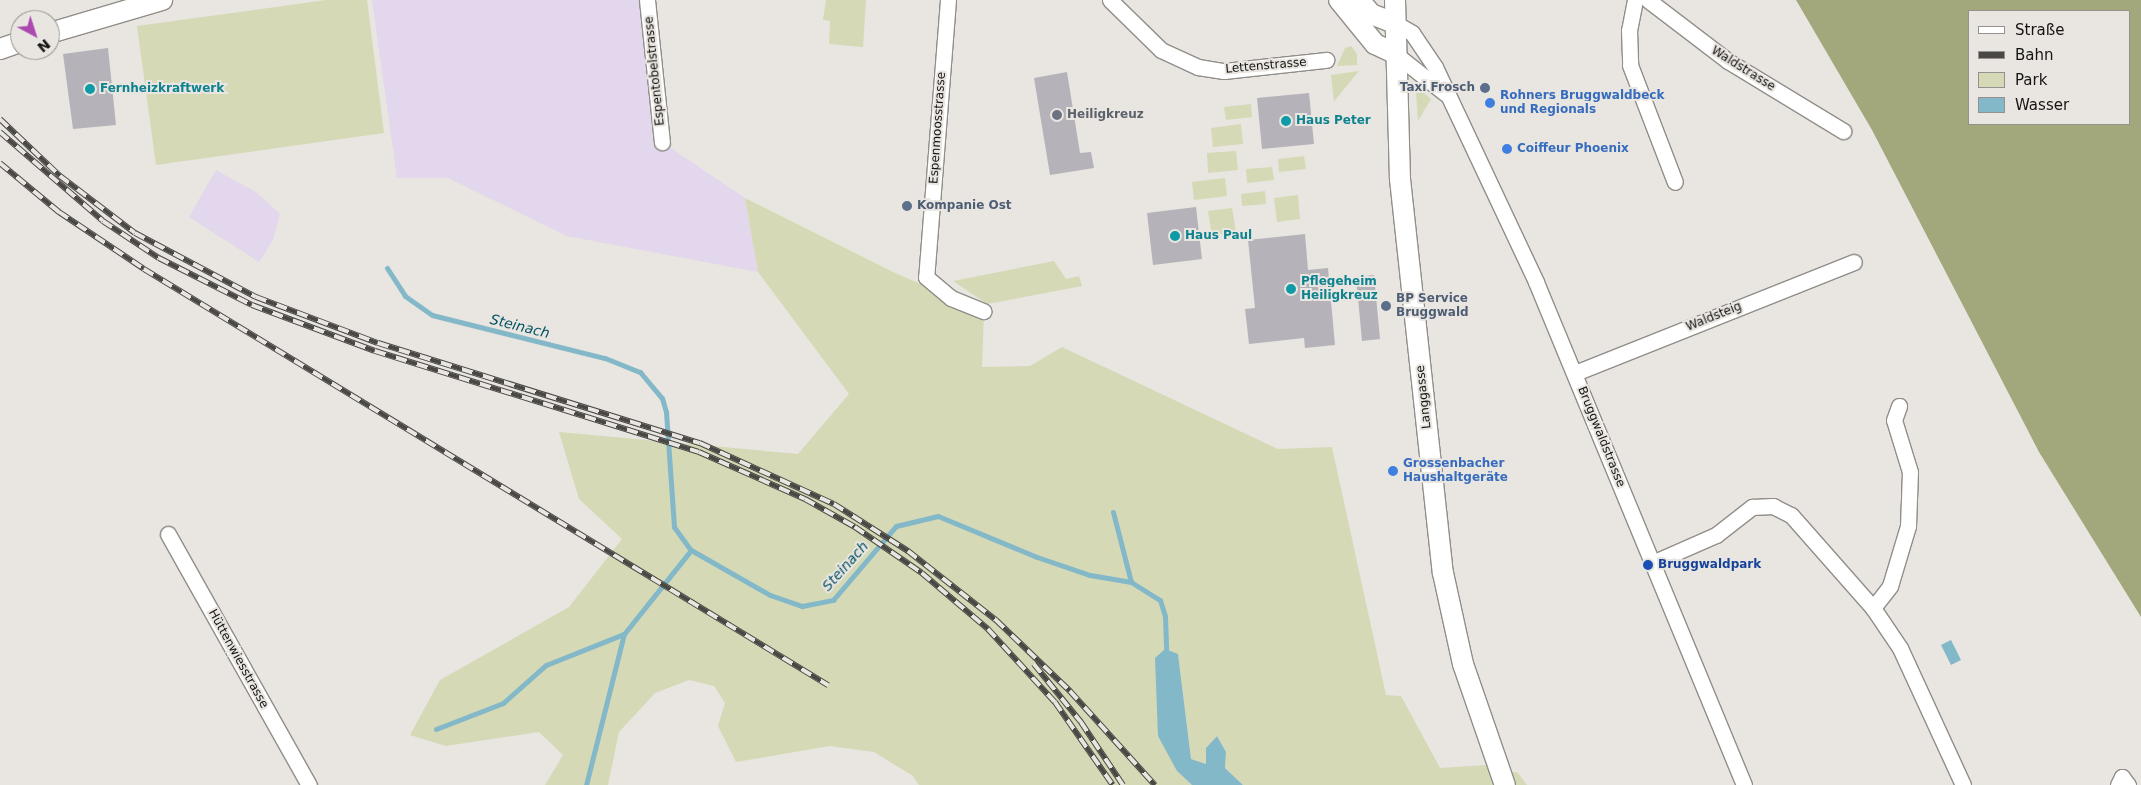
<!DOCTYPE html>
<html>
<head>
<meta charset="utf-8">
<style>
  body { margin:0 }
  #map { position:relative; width:2141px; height:785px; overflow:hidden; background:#e9e5e0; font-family:"DejaVu Sans",sans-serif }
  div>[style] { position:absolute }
  .industrial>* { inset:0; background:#e2d7ec }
  .green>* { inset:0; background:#d5d9b6 }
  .forest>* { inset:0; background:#a3a77c }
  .water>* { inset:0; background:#83b8c8 }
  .stream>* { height:5px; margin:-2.5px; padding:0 2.5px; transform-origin:2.5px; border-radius:2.5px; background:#83b8c8 }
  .building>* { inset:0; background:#b5b3b9 }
  .roads { filter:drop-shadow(1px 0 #918e89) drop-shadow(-1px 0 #918e89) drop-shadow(0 1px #918e89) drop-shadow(0 -1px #918e89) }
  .street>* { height:15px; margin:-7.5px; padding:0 7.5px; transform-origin:7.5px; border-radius:7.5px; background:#fff }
  .secondary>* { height:20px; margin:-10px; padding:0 10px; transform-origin:10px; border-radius:10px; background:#fff }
  .rail>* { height:5.5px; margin-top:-2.75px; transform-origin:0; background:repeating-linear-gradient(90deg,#e9e5e0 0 11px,#4a4845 0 22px); box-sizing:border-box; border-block:1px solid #4a4845 }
  .dots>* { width:14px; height:14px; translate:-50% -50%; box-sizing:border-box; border:2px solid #e9e5e0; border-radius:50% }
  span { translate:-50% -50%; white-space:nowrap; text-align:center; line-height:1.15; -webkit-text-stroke:4px #e9e5e0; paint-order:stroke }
  .street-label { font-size:12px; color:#151412 }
  .service-label { font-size:12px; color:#4e5e75; font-weight:700 }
  .right { translate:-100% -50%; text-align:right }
  .left { translate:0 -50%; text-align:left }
  .culture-label { font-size:12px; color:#0d838f; font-weight:700 }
  .shop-label { font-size:12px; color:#366cbe; font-weight:700 }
  .worship-label { font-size:12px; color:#5b616d; font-weight:700 }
  .transit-label { font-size:12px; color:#164399; font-weight:700 }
  .water-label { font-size:14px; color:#045364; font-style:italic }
  .legend { position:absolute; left:1968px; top:10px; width:162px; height:115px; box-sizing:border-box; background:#e9e5e0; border:1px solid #94918e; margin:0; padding:6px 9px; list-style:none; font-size:15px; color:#151412 }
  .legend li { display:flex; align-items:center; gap:10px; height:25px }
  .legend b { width:25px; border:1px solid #94918e }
  .north { position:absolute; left:10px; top:10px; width:50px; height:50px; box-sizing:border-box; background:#e9e5e0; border:1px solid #94918e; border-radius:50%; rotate:140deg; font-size:14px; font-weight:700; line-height:20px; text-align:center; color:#151412 }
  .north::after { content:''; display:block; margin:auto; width:18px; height:22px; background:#ab49b1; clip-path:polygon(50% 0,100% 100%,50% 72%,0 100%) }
</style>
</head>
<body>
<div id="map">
  <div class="industrial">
    <i style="clip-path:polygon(372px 0,647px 0,662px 142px,745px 198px,758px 272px,567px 236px,448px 178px,397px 178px)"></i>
    <i style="clip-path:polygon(216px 170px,256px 192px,280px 214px,273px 240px,259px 262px,189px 217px)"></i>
  </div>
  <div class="green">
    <i style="clip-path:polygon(326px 0,367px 0,384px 133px,156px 165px,137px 26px)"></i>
    <i style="clip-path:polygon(826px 0,866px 0,863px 47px,829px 44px,830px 21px,823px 20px)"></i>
    <i style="clip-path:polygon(1351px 46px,1357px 54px,1357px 65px,1337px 66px,1345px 48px)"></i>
    <i style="clip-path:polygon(1359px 71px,1335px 100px,1334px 103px,1331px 75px)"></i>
    <i style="clip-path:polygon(1419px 89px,1431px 99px,1418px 121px,1416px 92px)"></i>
    <i style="clip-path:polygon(1251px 104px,1252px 117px,1226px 120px,1224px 107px)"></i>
    <i style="clip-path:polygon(1241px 124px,1243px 144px,1213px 147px,1211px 128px)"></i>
    <i style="clip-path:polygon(1236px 151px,1238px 170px,1208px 173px,1207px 153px)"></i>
    <i style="clip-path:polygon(1304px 156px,1306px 169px,1279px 172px,1278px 159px)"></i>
    <i style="clip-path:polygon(1272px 167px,1274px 180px,1247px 183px,1246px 169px)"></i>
    <i style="clip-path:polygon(1225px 178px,1227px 196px,1194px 200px,1192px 182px)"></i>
    <i style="clip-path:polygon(1265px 191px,1266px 204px,1242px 206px,1241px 194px)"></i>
    <i style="clip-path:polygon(1298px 195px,1300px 219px,1277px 222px,1274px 198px)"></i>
    <i style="clip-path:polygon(745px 198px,895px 273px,984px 311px,982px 367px,1030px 366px,1062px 347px,1278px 449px,1332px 447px,1386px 695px,1401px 696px,1440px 768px,1487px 765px,1518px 773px,1527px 785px,1243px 785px,1225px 768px,1226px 752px,1217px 736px,1206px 748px,1206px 764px,1191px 759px,1178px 654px,1177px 771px,1192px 785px,919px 785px,913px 776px,874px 752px,830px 746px,736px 762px,718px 726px,725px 703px,714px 686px,689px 680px,655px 693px,619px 732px,608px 785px,545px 785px,563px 755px,539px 732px,446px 746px,410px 735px,440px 680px,569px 607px,622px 539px,579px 499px,559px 432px,798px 454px,849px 394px,758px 272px)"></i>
    <i style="clip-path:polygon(1232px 208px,1236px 232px,1212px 235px,1208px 211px)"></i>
    <i style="clip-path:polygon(1054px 261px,1066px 279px,1079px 276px,1082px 286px,987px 304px,953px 281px)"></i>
  </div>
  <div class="forest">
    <i style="clip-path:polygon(evenodd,1796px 0,2141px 0,2141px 617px,2039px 452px,1872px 130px,1796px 0,1970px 11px,2130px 11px,2130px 124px,1970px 124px,1970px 11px)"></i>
  </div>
  <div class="water">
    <i style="clip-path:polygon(1951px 640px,1961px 660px,1951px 665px,1941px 645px)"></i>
    <i style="clip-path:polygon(1165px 649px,1178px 654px,1191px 759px,1206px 764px,1206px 748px,1217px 736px,1226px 752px,1225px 768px,1243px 785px,1192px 785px,1177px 771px,1158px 736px,1155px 658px)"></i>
  </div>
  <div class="stream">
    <i style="left:387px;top:268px;width:33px;rotate:57deg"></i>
    <i style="left:405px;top:296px;width:33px;rotate:35deg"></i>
    <i style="left:432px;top:315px;width:178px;rotate:14deg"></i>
    <i style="left:605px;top:358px;width:38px;rotate:22deg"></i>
    <i style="left:640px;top:372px;width:34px;rotate:50deg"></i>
    <i style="left:662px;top:398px;width:15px;rotate:74deg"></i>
    <i style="left:666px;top:412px;width:115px;rotate:86deg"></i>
    <i style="left:674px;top:527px;width:29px;rotate:54deg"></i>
    <i style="left:691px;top:550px;width:91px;rotate:29.7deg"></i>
    <i style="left:770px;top:595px;width:34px;rotate:19deg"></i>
    <i style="left:802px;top:606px;width:32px;rotate:-11deg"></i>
    <i style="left:833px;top:600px;width:97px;rotate:-49.6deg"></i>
    <i style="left:896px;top:526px;width:43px;rotate:-13.4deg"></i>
    <i style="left:938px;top:516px;width:107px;rotate:22.5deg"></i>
    <i style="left:1037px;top:557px;width:56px;rotate:18.8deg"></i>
    <i style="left:1090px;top:575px;width:42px;rotate:9.7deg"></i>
    <i style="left:1131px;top:582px;width:34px;rotate:32deg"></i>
    <i style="left:1160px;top:600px;width:17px;rotate:73deg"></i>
    <i style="left:1165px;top:616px;width:38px;rotate:88deg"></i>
    <i style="left:1113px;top:512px;width:72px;rotate:75.6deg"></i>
    <i style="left:436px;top:729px;width:72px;rotate:-21.2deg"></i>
    <i style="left:503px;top:703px;width:57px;rotate:-41.5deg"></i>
    <i style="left:546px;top:665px;width:84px;rotate:-21.7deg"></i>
    <i style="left:586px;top:785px;width:156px;rotate:-75.9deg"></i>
    <i style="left:624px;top:634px;width:107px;rotate:-51.4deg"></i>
  </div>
  <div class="building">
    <i style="clip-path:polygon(108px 48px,116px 125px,73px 129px,63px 54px)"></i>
    <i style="clip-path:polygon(1067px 72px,1080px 153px,1091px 152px,1094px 168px,1050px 175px,1034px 78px)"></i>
    <i style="clip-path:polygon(1309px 93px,1314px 144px,1262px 149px,1257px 98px)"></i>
    <i style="clip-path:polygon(1196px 207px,1202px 259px,1153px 265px,1147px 213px)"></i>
    <i style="clip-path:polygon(1305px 234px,1308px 270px,1328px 268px,1335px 345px,1305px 348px,1304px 338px,1249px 344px,1245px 309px,1255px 308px,1248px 240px)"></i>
    <i style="clip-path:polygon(1374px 275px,1380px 339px,1362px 341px,1356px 277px)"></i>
  </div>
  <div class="roads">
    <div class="street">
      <i style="left:647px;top:0;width:143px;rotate:84deg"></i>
      <i style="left:948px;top:0;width:278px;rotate:94.5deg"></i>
      <i style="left:926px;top:277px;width:33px;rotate:40deg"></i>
      <i style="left:951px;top:298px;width:35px;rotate:22deg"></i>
      <i style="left:1110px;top:0;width:71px;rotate:44.4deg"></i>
      <i style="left:1161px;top:50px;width:41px;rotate:24.7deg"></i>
      <i style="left:1198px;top:67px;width:26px;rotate:9deg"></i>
      <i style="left:1224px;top:71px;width:103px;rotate:-6.2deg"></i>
      <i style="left:1635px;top:0;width:31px;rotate:101deg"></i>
      <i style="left:1629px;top:30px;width:35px;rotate:88deg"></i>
      <i style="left:1630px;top:65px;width:125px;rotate:69deg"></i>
      <i style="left:1648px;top:0;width:101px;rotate:37.3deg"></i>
      <i style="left:1728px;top:61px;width:135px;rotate:31.3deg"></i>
      <i style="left:1395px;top:23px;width:20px;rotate:30deg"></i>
      <i style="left:1412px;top:33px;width:41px;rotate:55.9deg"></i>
      <i style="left:1435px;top:67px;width:238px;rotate:64.8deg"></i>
      <i style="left:1536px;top:282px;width:544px;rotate:67.53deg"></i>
      <i style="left:1394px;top:53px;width:66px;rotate:38.3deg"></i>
      <i style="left:1575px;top:373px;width:300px;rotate:-21.7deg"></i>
      <i style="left:168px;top:534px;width:288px;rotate:60.7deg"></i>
      <i style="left:1652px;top:563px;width:70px;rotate:-23.6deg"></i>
      <i style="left:1716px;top:535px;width:46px;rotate:-37.9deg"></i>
      <i style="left:1752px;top:507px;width:21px;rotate:-3deg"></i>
      <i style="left:1773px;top:506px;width:20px;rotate:27deg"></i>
      <i style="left:1791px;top:515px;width:124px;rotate:48.6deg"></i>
      <i style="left:1873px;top:608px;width:48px;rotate:56deg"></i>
      <i style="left:1900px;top:648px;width:151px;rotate:65.3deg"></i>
      <i style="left:1873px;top:608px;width:28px;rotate:-52deg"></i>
      <i style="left:1890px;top:586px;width:63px;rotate:-73.3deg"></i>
      <i style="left:1908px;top:526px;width:54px;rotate:-87.9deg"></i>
      <i style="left:1910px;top:472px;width:54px;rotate:-107.1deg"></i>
      <i style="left:1894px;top:420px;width:15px;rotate:-70deg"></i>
      <i style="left:2118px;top:785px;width:9px;rotate:-63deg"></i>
      <i style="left:2122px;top:777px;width:10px;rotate:53deg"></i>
    </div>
    <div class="secondary">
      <i style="left:1339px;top:0;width:57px;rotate:50.7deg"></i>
      <i style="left:1375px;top:44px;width:21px;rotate:25deg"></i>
      <i style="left:1359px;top:0;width:18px;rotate:49deg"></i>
      <i style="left:1371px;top:14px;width:26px;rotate:21deg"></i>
      <i style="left:1395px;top:0;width:179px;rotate:88.4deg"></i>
      <i style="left:1400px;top:179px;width:396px;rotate:83.8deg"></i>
      <i style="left:1443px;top:573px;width:93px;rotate:77.6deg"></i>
      <i style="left:1463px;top:664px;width:128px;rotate:70.9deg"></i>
      <i style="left:50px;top:33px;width:117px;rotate:-16.4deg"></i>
      <i style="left:0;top:49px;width:21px;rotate:-19deg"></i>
    </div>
  </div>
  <div class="rail">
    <i style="left:0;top:119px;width:83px;rotate:43.5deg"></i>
    <i style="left:60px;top:176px;width:94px;rotate:37.2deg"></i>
    <i style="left:135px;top:233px;width:137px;rotate:27.9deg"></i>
    <i style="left:256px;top:297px;width:130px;rotate:20.7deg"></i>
    <i style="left:378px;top:343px;width:337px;rotate:17.3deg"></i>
    <i style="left:700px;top:443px;width:147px;rotate:24.5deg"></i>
    <i style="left:834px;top:504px;width:88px;rotate:32.4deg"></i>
    <i style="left:908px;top:551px;width:112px;rotate:38.1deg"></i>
    <i style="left:996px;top:620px;width:103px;rotate:43.8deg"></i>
    <i style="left:1070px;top:691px;width:127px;rotate:47.9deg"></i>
    <i style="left:0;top:132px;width:136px;rotate:40.8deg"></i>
    <i style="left:103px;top:221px;width:67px;rotate:33.5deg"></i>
    <i style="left:159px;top:258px;width:104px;rotate:26.8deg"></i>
    <i style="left:252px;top:305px;width:131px;rotate:20.5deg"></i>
    <i style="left:375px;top:351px;width:339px;rotate:17.3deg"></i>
    <i style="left:699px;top:452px;width:116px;rotate:23.9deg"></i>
    <i style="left:805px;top:499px;width:57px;rotate:29.2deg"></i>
    <i style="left:855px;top:527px;width:81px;rotate:34.5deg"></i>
    <i style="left:922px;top:573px;width:87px;rotate:40.3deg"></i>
    <i style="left:988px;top:629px;width:99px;rotate:47.5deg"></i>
    <i style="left:1055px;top:702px;width:101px;rotate:55.1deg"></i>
    <i style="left:0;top:163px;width:77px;rotate:39.7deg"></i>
    <i style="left:59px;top:212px;width:102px;rotate:33.8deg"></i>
    <i style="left:144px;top:269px;width:801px;rotate:31.31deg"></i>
    <i style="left:1034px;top:664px;width:75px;rotate:51deg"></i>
    <i style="left:1081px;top:722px;width:76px;rotate:56.3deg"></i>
  </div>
  <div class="dots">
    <i style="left:1485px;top:88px;background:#5c6f8a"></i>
    <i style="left:90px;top:89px;background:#0f9aa8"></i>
    <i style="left:1490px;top:103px;background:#3f7fe0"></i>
    <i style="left:1057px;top:115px;background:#6b7280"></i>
    <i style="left:1286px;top:121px;background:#0f9aa8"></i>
    <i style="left:1507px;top:149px;background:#3f7fe0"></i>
    <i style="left:907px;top:206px;background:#5c6f8a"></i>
    <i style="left:1175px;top:236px;background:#0f9aa8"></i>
    <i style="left:1291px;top:289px;background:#0f9aa8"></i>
    <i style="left:1386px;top:306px;background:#5c6f8a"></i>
    <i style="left:1393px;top:471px;background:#3f7fe0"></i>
    <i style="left:1648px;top:565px;background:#1a4fb4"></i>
  </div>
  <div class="street-label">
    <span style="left:1266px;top:66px;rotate:-5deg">Lettenstrasse</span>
    <span style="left:1743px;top:69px;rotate:32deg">Waldstrasse</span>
    <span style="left:655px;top:71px;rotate:-96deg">Espentobelstrasse</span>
    <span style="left:938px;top:128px;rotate:-86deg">Espenmoosstrasse</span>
    <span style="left:1714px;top:317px;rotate:-22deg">Waldsteig</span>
    <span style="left:1424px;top:397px;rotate:-96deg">Langgasse</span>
    <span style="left:1601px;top:437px;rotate:68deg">Bruggwaldstrasse</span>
    <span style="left:238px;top:659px;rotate:61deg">Hüttenwiesstrasse</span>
  </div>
  <div class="service-label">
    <span class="right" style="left:1475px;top:88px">Taxi Frosch</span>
    <span class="left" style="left:917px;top:206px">Kompanie Ost</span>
    <span class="left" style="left:1396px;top:306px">BP Service<br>Bruggwald</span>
  </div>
  <div class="culture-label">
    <span class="left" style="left:100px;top:89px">Fernheizkraftwerk</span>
    <span class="left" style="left:1296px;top:121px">Haus Peter</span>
    <span class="left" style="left:1185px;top:236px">Haus Paul</span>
    <span class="left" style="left:1301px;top:289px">Pflegeheim<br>Heiligkreuz</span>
  </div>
  <div class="shop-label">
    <span class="left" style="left:1500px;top:103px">Rohners Bruggwaldbeck<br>und Regionals</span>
    <span class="left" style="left:1517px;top:149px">Coiffeur Phoenix</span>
    <span class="left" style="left:1403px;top:471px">Grossenbacher<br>Haushaltgeräte</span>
  </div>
  <div class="worship-label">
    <span class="left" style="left:1067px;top:115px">Heiligkreuz</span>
  </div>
  <div class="transit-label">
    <span class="left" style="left:1658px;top:565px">Bruggwaldpark</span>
  </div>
  <div class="water-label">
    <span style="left:520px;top:326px;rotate:14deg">Steinach</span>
    <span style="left:845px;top:566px;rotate:-48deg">Steinach</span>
  </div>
  <ul class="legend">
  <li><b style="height:6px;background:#fff"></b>Straße</li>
  <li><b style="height:6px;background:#4a4845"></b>Bahn</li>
  <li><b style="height:14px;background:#d5d9b6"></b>Park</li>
  <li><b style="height:14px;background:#83b8c8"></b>Wasser</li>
  </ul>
  <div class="north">N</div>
</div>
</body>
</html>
